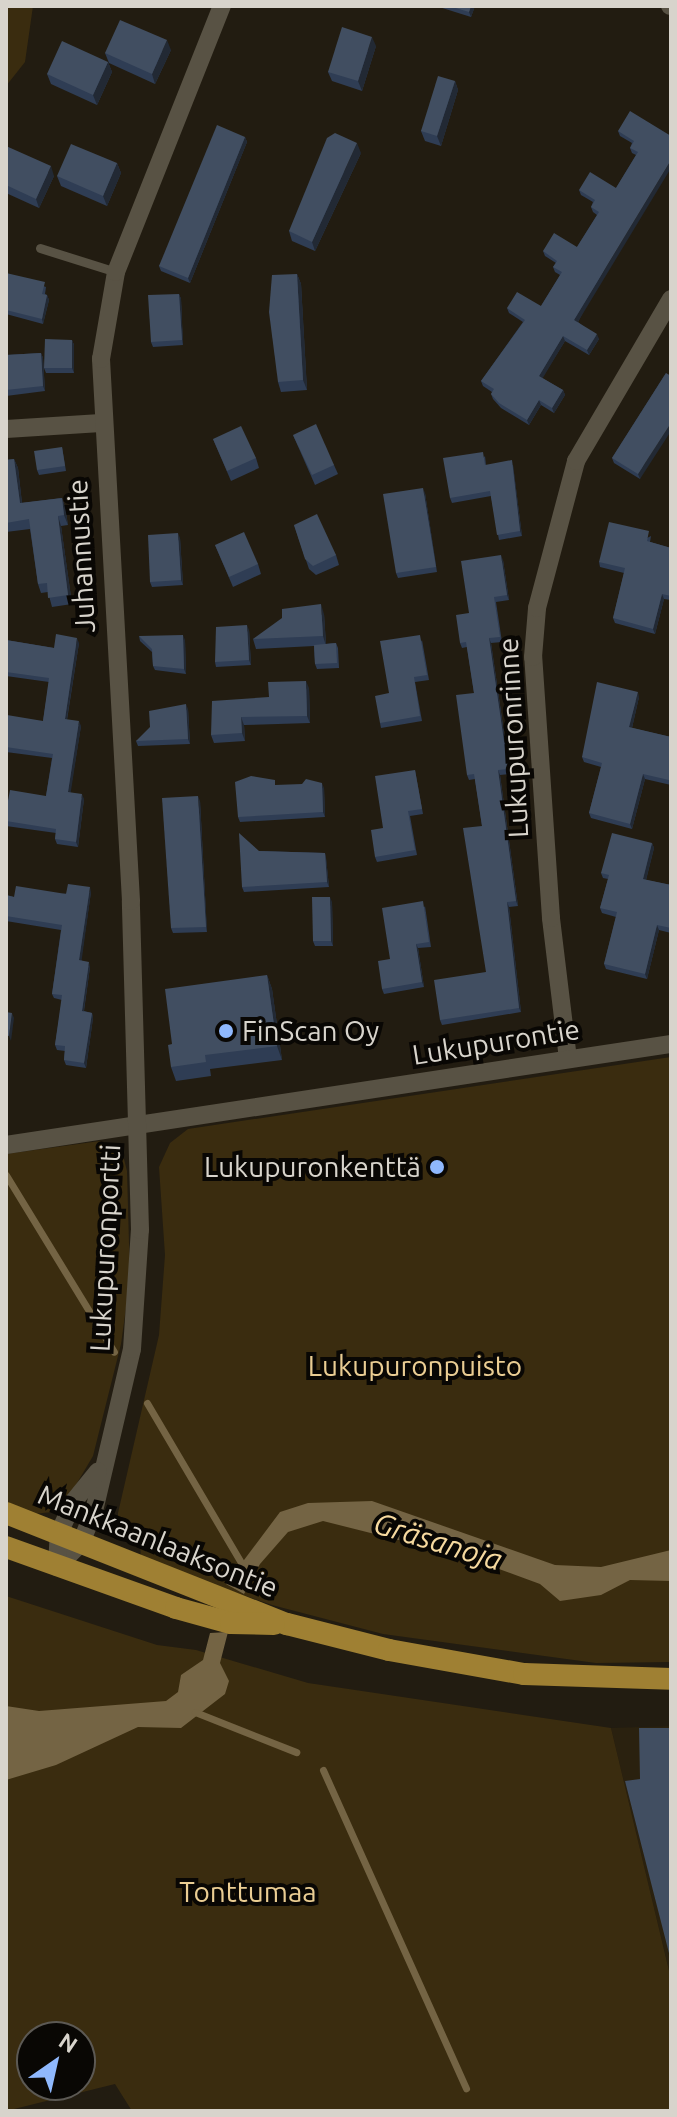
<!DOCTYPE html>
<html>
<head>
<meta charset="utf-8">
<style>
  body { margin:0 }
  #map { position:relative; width:677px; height:2117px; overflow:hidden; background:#221c11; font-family:Ubuntu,sans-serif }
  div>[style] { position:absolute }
  .built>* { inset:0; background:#2a210f }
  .green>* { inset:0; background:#3a2c0f }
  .water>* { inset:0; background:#746444 }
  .stream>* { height:7px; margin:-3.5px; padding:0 3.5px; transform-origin:3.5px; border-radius:3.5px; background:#746444 }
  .service>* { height:9px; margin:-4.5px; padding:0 4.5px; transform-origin:4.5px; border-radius:4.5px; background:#585244 }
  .minor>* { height:18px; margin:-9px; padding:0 9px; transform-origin:9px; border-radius:9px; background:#585244 }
  .primary>* { height:22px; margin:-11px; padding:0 11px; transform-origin:11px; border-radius:11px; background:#9f8033 }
  .wall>* { inset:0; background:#2f3d54 }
  .shaded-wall>* { inset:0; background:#222934 }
  .building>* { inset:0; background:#414e61 }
  .dots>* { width:22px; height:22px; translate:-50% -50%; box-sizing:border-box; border:4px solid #090704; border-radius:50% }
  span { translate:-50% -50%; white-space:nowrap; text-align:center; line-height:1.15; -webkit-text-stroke:8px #090704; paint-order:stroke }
  .street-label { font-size:28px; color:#d8d4cc }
  .poi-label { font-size:28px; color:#d8d4cc }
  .left { translate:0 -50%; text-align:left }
  .right { translate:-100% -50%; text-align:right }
  .park-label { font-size:28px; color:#eacd93 }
  .water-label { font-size:30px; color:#f6d99f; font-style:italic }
  .frame { position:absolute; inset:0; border:8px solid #d8d4cc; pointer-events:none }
  .north { position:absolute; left:16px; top:2021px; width:80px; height:80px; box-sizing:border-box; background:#090704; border:2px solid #5c5954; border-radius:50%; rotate:34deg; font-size:22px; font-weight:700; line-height:32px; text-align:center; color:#d8d4cc }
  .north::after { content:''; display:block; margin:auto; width:28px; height:36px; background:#8fb8fd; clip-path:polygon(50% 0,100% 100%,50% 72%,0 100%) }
</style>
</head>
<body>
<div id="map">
  <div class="built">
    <i style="clip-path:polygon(671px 1726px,671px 1979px,611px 1728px)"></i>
  </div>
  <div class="green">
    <i style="clip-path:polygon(6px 6px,33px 6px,25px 62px,6px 86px)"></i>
    <i style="clip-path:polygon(671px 1057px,671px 1662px,596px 1663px,383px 1634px,272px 1605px,141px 1560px,140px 1542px,118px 1520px,118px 1513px,159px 1335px,165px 1255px,159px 1167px,170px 1143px,188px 1129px)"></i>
    <i style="clip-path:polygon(100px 1141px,124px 1159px,127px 1171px,130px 1279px,121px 1344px,93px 1456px,67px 1500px,52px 1512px,34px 1514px,6px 1504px,6px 1154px)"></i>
    <i style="clip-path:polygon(evenodd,6px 1596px,157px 1645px,196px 1650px,308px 1683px,611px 1728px,671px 1979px,671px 2111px,132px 2111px,115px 2084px,6px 2111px,6px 1596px,32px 2037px,80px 2037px,80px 2085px,32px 2085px,32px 2037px)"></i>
  </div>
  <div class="water">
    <i style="clip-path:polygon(372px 1501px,555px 1565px,601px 1567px,671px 1550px,671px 1581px,630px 1580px,601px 1595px,560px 1601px,540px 1584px,466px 1557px,323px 1521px,288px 1532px,260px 1564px,244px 1594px,226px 1584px,280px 1512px,308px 1503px)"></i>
    <i style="clip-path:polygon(228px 1632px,220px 1663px,229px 1681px,225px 1694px,181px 1728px,138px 1727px,56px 1765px,6px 1780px,6px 1706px,39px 1711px,166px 1701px,178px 1692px,181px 1675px,203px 1660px,210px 1633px)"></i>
  </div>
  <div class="stream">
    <i style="left:6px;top:1175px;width:207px;rotate:58.6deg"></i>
    <i style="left:147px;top:1403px;width:189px;rotate:59.5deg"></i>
    <i style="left:195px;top:1712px;width:109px;rotate:21.6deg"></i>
    <i style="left:323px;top:1770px;width:349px;rotate:65.8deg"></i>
  </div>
  <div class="service">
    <i style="left:40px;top:248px;width:80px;rotate:17.5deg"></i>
  </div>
  <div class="minor">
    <i style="left:670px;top:6px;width:1px"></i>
    <i style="left:6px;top:429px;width:95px;rotate:-3.6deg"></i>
    <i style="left:568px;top:1059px;width:142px;rotate:-96.9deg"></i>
    <i style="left:551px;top:918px;width:262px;rotate:-93.9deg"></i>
    <i style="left:533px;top:657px;width:49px;rotate:-85.3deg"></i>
    <i style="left:537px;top:608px;width:152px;rotate:-75.1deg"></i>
    <i style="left:576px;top:461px;width:188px;rotate:-59.6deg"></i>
    <i style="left:6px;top:1145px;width:673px;rotate:-8.64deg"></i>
    <i style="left:57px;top:1567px;width:34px;rotate:-45deg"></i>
    <i style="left:81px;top:1543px;width:35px;rotate:-68deg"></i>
    <i style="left:94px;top:1511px;width:166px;rotate:-76.8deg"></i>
    <i style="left:132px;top:1349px;width:119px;rotate:-86.2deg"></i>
    <i style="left:140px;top:1230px;width:329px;rotate:-91.6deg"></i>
    <i style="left:131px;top:901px;width:543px;rotate:-93.17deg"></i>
    <i style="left:101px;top:359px;width:88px;rotate:-80.2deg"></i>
    <i style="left:116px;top:272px;width:286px;rotate:-68.3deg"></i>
    <i style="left:57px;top:1567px;width:34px;rotate:-87deg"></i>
    <i style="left:59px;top:1533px;width:35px;rotate:-65deg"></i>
    <i style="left:74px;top:1501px;width:38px;rotate:-51deg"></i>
  </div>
  <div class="primary">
    <i style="left:6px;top:1513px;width:302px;rotate:21.6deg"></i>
    <i style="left:287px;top:1624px;width:105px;rotate:14.3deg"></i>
    <i style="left:389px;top:1650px;width:137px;rotate:10.1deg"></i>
    <i style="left:524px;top:1674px;width:147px;rotate:1.9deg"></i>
    <i style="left:6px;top:1547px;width:181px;rotate:19.7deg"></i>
    <i style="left:176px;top:1608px;width:57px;rotate:15.3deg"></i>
    <i style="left:231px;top:1623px;width:43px;rotate:1.3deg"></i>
  </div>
  <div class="wall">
    <i style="clip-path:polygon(436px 6px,475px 6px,471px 17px)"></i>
    <i style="clip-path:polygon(376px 46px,362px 91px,332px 81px,328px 72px)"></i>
    <i style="clip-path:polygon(171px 50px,155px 84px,109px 63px,105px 53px)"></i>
    <i style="clip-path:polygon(108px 62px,112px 72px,97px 105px,51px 84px,47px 74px)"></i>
    <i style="clip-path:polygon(455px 81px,458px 90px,441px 146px,425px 141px,421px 131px)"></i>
    <i style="clip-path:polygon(618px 131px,671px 136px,578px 322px,599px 339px,589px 355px,565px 341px,542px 378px,563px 390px,565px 395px,554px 413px,541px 405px,529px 425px,501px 408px,493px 399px,491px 394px,492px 392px,483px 386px,481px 381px,523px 322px,509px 313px,507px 308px,541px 306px,560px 275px,555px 272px,553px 267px,556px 263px,545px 256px,543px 251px,577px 247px,597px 215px,593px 212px,591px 207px,593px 202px,581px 195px,579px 190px,616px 188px,636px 155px,632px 153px,630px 148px,632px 143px,620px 136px)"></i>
    <i style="clip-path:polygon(245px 137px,247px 142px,190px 283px,161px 271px,159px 266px)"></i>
    <i style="clip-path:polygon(6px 146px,54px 176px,39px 208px,6px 193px)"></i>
    <i style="clip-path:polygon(361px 153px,315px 251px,292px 241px,289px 231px)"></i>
    <i style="clip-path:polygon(117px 163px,121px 173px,107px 206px,61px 186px,57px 176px)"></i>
    <i style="clip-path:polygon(6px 273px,46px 287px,45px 294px,47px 295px,49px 300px,43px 324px,6px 314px)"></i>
    <i style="clip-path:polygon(297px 274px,301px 284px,307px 390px,281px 392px,278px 382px)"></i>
    <i style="clip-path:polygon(179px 294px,181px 299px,183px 345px,153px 347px,151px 342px)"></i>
    <i style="clip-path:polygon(72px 340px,74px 345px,74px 373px,46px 373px,44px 368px)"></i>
    <i style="clip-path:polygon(41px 353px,43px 358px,45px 391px,6px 396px,6px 355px)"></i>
    <i style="clip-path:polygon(666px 373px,640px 479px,614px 463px,612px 458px)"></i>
    <i style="clip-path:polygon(293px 435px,334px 465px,338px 474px,315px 485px)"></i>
    <i style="clip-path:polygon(213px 439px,256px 458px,259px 468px,231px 481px)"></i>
    <i style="clip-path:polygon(62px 447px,66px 471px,39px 475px,37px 470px)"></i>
    <i style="clip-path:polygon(485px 456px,486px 465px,513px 465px,522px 536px,499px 540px,491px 496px,452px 503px,450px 498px)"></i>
    <i style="clip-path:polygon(14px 459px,18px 468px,22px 503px,62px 498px,65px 507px,68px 525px,61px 526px,72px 604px,52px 607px,48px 592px,41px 593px,38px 584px,30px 529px,6px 532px,6px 460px)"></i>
    <i style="clip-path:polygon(425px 493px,437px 572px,398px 578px,396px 573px)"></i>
    <i style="clip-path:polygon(294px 525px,336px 555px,339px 565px,316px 575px,309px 569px)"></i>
    <i style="clip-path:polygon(651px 536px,650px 542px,671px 548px,671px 600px,664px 599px,655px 634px,615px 623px,613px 618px,624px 573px,600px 567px,599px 562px)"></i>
    <i style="clip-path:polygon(180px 538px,183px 585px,152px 587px,150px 582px)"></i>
    <i style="clip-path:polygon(215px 545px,258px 564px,261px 574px,233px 587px)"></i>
    <i style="clip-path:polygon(503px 560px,509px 600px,496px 602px,502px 642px,491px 643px,510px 774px,500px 775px,518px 906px,509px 907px,521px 1012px,442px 1025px,440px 1020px,486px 972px,482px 826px,475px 779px,469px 780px,467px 775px,474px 693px,467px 647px,462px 648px,460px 643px,469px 613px)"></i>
    <i style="clip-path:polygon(324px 614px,326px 644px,336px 643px,338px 648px,339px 668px,317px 669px,315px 664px,314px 646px,256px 649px,253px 639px)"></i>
    <i style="clip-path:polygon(249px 630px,251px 665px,216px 667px,215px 662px)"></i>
    <i style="clip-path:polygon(139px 636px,185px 640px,186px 674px,155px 670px,153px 666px,152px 652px,140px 641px)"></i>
    <i style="clip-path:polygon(6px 640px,54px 648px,79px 643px,67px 720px,81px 726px,70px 793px,84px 799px,78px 847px,57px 844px,55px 839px,56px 833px,6px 826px,6px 800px,46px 796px,52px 758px,6px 752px,6px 720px,43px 721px,49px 682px,6px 676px)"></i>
    <i style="clip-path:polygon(422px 640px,429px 680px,415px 682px,422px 721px,381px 728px,380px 723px,389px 693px)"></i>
    <i style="clip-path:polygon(309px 688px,310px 723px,244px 725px,245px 741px,214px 743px,211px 735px,269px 697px)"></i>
    <i style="clip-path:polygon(639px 697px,632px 728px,671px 737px,671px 785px,645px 779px,632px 829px,591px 818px,589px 813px,601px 767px,584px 762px,582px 757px)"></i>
    <i style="clip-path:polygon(188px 709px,190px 744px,138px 746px,136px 741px)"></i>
    <i style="clip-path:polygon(415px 770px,423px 814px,410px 816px,417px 855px,377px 862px,375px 857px,383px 828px)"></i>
    <i style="clip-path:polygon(277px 785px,324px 788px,325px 817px,240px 822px,238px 817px)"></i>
    <i style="clip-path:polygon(200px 801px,207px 932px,173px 933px,171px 928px)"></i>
    <i style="clip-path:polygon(652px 843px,654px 848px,646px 880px,671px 885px,671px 933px,659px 930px,647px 979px,606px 969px,604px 964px,616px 917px,602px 913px,600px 908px,608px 879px,603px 878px,601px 873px)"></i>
    <i style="clip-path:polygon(259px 851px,325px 853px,326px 858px,329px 887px,244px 892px,242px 887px)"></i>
    <i style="clip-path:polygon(91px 892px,81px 960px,90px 967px,84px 1011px,92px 1013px,93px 1018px,86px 1068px,66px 1065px,64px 1060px,65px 1051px,57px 1050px,55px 1045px,62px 1000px,54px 998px,52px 994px,61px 930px,6px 921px,6px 895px,14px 897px)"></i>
    <i style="clip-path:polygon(332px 902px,333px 946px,315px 946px,313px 941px)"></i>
    <i style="clip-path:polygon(425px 906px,431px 947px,418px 948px,424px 987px,384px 994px,382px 989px,390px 959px)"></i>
    <i style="clip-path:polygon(267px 975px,272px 989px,282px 1060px,210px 1069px,211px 1076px,176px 1081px,171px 1067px,172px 1044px)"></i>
  </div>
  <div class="shaded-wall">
    <i style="clip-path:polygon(471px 6px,475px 6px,471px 17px,469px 12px)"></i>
    <i style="clip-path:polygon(372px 37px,376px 46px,362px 91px,358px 81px)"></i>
    <i style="clip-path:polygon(167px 40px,171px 50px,155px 84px,152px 74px)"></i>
    <i style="clip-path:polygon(108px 62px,112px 72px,97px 105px,93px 95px)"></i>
    <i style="clip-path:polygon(455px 81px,458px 90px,441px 146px,437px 136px)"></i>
    <i style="clip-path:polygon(245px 137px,247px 142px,190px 283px,188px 278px)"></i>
    <i style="clip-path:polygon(357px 143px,361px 153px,315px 251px,312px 242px)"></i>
    <i style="clip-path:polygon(671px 160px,671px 168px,576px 325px,574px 320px)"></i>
    <i style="clip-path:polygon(117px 163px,121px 173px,107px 206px,103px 196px)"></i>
    <i style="clip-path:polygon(51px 166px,54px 176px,39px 208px,36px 199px)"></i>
    <i style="clip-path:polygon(297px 274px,301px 284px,307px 390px,303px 380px)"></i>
    <i style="clip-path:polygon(179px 294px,181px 299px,183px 345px,182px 340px)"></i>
    <i style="clip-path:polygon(47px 295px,49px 300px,43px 324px,42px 319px)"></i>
    <i style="clip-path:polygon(597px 334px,599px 339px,589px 355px,587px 350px)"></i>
    <i style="clip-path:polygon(563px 336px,565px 341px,541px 381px,539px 376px)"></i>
    <i style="clip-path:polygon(72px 340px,74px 345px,74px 373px,72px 368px)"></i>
    <i style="clip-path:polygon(41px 353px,43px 358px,45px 391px,43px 386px)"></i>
    <i style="clip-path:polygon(563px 390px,565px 395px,554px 413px,552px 408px)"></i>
    <i style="clip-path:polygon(539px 400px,541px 405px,529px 425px,527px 420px)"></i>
    <i style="clip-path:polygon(671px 423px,671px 431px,640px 479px,638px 474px)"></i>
    <i style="clip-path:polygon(14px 459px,18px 468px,23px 513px,20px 503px)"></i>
    <i style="clip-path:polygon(512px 460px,513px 465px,522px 536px,520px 531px)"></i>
    <i style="clip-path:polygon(423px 488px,425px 493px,437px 572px,436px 567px)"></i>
    <i style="clip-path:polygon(62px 498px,65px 507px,68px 525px,64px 515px)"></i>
    <i style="clip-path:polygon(58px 516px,61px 526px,72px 604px,68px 595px)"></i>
    <i style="clip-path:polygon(178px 533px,180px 538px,183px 585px,181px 580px)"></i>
    <i style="clip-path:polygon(501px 555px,503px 560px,509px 600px,507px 595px)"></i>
    <i style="clip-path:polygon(662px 594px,664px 599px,655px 634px,653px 629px)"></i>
    <i style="clip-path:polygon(321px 604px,324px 614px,326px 646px,323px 636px)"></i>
    <i style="clip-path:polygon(247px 625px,249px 630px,251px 665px,249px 660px)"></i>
    <i style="clip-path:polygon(183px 635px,185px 640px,186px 674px,184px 669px)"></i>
    <i style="clip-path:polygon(77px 638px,79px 643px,66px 724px,65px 719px)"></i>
    <i style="clip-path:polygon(489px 638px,491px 643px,510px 774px,508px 769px)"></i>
    <i style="clip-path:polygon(306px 681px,309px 688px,310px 723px,307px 716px)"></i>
    <i style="clip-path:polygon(638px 692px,639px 697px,631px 732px,629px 727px)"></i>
    <i style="clip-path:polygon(186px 704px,188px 709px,190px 744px,188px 739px)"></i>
    <i style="clip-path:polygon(241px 717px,244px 725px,245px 741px,242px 733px)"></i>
    <i style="clip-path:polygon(79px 721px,81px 726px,70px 797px,68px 792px)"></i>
    <i style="clip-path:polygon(498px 770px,500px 775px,518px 906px,516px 901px)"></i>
    <i style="clip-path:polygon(643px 774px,645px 779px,632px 829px,630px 824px)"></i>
    <i style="clip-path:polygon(322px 783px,324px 788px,325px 817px,323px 812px)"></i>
    <i style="clip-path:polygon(82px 794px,84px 799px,78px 847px,76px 842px)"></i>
    <i style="clip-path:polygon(198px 796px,200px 801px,207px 932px,206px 927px)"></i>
    <i style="clip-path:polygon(652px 843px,654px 848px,645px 884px,643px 879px)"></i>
    <i style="clip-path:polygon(325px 853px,326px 858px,329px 887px,327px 882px)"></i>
    <i style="clip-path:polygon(90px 887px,91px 892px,81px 965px,79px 960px)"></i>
    <i style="clip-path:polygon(330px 897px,332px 902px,333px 946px,331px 941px)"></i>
    <i style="clip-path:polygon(507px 902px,509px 907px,521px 1012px,519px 1008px)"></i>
    <i style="clip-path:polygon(657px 925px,659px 930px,647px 979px,645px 974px)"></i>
    <i style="clip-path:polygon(416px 944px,418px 948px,424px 987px,422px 982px)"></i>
    <i style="clip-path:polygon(89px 962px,90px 967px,83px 1016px,82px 1011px)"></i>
    <i style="clip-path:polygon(267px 975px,272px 989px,282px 1060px,277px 1046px)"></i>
    <i style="clip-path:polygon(12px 1013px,14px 1018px,11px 1041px,9px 1036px)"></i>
    <i style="clip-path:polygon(92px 1013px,93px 1018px,86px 1068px,84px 1063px)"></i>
  </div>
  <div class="building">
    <i style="clip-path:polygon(449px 6px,471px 6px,469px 12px)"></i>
    <i style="clip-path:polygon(120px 20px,167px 40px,152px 74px,105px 53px)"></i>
    <i style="clip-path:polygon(342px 27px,372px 37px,358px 81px,328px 72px)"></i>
    <i style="clip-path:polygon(62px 41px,108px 62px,93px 95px,47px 74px)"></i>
    <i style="clip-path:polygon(438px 76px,455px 81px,437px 136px,421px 131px)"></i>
    <i style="clip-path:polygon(630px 111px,671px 136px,671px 160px,574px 320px,597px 334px,587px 350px,563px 336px,539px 376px,563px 390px,552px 408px,539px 400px,527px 420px,499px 403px,491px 394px,494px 389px,481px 381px,525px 320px,507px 308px,517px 292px,541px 306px,562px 272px,553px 267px,557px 261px,543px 251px,554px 233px,577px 247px,599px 212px,591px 207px,595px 200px,579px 190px,590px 172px,616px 188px,638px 152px,630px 148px,634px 141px,618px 131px)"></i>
    <i style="clip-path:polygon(217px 125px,245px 137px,188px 278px,159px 266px)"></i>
    <i style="clip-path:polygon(335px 133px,357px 143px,312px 242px,289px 231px,327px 138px)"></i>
    <i style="clip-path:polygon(71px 144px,117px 163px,103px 196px,57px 176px)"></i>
    <i style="clip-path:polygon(6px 146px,51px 166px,36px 199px,6px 185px)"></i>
    <i style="clip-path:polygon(6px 273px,45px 282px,42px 294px,47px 295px,42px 319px,6px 310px)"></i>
    <i style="clip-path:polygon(297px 274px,303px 380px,278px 382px,269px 312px,272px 275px)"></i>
    <i style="clip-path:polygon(179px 294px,182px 340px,151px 342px,148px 295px)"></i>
    <i style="clip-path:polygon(45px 339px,72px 340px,72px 368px,44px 368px)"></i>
    <i style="clip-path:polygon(41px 353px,43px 386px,6px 390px,6px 355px)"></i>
    <i style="clip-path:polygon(666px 373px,671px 376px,671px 423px,638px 474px,612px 458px)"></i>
    <i style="clip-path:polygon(316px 424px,334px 465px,312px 475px,293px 435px)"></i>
    <i style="clip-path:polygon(241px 426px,256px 458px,227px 471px,213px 439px)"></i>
    <i style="clip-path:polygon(62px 447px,65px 466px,37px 470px,34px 451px)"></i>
    <i style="clip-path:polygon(483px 452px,485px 465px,512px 460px,520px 531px,497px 535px,490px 491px,450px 498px,443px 458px)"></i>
    <i style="clip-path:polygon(14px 459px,20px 503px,62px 498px,64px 515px,58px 516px,68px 595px,48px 598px,47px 583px,38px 584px,29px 519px,6px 523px,6px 460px)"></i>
    <i style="clip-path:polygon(423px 488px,436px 567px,396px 573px,383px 494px)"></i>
    <i style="clip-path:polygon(317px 514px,336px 555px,313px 566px,305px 559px,294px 525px)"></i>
    <i style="clip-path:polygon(609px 522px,649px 531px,647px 541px,671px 548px,671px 596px,662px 594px,653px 629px,613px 618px,625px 568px,599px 562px)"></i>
    <i style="clip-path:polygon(244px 532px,258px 564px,229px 577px,215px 545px)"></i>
    <i style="clip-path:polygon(178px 533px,181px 580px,150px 582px,148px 535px)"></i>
    <i style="clip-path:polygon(501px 555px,507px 595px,494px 597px,500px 637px,489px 638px,508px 769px,498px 770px,516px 901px,507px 902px,519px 1008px,440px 1020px,434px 980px,486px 972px,463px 828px,482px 826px,474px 774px,467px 775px,456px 695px,474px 693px,466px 642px,460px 643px,456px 615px,469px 613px,461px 561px)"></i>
    <i style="clip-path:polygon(321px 604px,323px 636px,253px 639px,282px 618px,282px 609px)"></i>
    <i style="clip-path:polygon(247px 625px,249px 660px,215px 662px,216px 627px)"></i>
    <i style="clip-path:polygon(56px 634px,77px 638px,65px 719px,79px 721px,68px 792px,82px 794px,76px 842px,55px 839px,56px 829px,6px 821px,6px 800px,8px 801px,10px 790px,46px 796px,53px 754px,6px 747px,7px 715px,43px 721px,49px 678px,6px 672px,6px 640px,54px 648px)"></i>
    <i style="clip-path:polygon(183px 635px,184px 669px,153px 666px,152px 649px,139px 636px)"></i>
    <i style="clip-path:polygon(420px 635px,427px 675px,414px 677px,420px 716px,380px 723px,375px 696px,389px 693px,380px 641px)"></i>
    <i style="clip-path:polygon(336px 643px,337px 663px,315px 664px,314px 645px)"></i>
    <i style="clip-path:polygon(306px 681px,307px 716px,241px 717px,242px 733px,211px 735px,212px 701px,269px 697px,268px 682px)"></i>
    <i style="clip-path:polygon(597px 682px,638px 692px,629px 727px,671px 737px,671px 772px,669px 780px,643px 774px,630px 824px,589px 813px,602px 763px,582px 757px)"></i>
    <i style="clip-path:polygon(186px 704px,188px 739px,136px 741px,150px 727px,149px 711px)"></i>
    <i style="clip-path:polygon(415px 770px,422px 809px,408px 811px,415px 850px,375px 857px,371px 830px,383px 828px,375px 776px)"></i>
    <i style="clip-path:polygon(251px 776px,275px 780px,275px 785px,302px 784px,306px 779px,322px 783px,323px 812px,238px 817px,235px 782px)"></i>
    <i style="clip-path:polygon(198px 796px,206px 927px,171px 928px,162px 798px)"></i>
    <i style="clip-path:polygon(239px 833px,259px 851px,325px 853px,327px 882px,242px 887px)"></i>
    <i style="clip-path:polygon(612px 833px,652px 843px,643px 879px,671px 885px,671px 928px,657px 925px,645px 974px,604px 964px,617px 912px,600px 908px,609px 875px,601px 873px)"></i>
    <i style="clip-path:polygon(68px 884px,90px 887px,79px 960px,89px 962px,82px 1011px,92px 1013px,84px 1063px,64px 1060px,65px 1046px,55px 1045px,62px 995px,52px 994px,62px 925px,6px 916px,6px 895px,14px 897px,16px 886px,66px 894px)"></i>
    <i style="clip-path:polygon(312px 897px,330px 897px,331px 941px,313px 941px)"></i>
    <i style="clip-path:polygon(423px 901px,429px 942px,416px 944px,422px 982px,382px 989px,378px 961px,390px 959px,382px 908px)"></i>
    <i style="clip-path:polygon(267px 975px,277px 1046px,205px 1055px,206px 1062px,171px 1067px,168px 1045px,172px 1044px,165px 989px)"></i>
    <i style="clip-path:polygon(6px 1012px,12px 1013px,9px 1036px,6px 1035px)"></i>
    <i style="clip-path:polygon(639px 1728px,671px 1728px,671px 1961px,625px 1781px,640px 1779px)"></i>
  </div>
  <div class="dots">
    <i style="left:226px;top:1031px;background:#8fb8fd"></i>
    <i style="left:437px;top:1167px;background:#8fb8fd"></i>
  </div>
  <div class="street-label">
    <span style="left:81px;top:556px;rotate:-93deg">Juhannustie</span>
    <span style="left:513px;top:738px;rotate:-93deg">Lukupuronrinne</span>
    <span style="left:496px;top:1042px;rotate:-9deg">Lukupurontie</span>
    <span style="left:105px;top:1248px;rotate:-87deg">Lukupuronportti</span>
    <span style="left:158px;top:1541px;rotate:22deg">Mankkaanlaaksontie</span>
  </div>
  <div class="poi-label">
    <span class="left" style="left:242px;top:1031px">FinScan Oy</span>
    <span class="right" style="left:421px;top:1167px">Lukupuronkenttä</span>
  </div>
  <div class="park-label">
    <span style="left:415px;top:1366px">Lukupuronpuisto</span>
    <span style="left:248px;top:1892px">Tonttumaa</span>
  </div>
  <div class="water-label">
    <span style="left:438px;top:1541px;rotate:17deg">Gräsanoja</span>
  </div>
  <div class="frame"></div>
  <div class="north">N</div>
</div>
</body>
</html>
